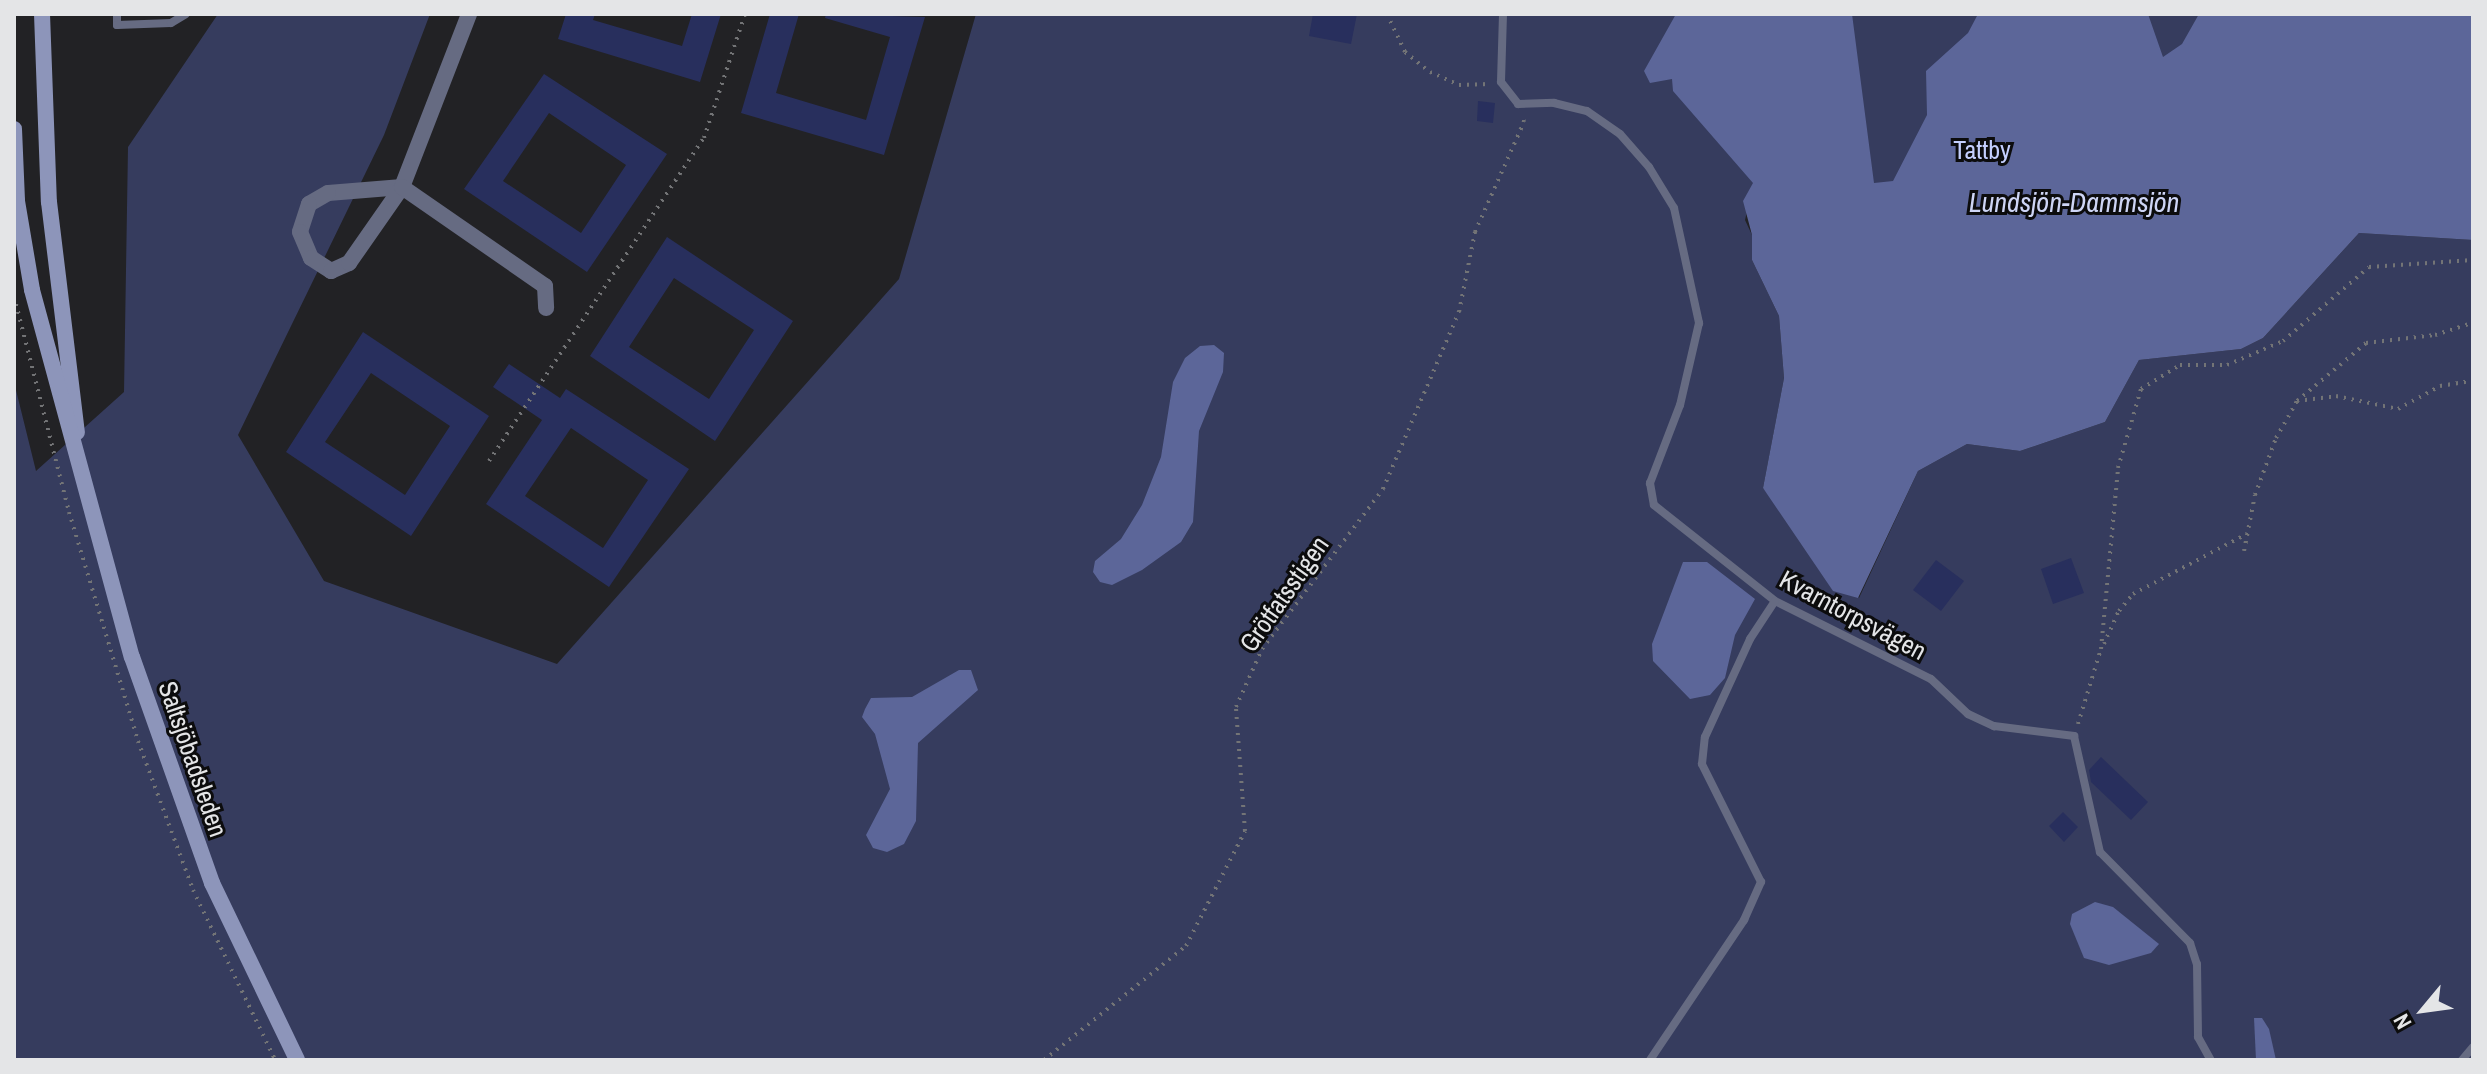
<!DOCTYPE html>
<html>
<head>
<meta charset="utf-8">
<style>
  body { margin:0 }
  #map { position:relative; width:2487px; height:1074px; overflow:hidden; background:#222225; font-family:"Archivo Narrow",sans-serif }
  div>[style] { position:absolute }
  .green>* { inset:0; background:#363c5e }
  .water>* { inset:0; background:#5c6699 }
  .building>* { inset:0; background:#282f5d }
  .path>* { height:4px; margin-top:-2px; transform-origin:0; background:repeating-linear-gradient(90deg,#737476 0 2px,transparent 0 8px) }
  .service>* { height:8px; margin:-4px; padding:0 4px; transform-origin:4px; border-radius:4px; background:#666b82 }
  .minor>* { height:16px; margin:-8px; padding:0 8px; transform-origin:8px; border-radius:8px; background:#666b82 }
  .secondary>* { height:16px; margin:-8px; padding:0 8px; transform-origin:8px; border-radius:8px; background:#8d95ba }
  span { translate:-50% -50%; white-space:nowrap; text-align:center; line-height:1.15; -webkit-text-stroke:6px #0c0c0d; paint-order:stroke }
  .park-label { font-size:26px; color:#c4cffe }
  .street-label { font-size:26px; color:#e4e5e7 }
  .water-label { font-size:28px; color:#ced5f5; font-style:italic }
  .frame { position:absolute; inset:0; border:16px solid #e4e5e7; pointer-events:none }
  .north { position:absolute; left:2383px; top:970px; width:80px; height:80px; -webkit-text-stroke:6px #0c0c0d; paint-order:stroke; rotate:241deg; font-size:22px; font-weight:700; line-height:32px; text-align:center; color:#e4e5e7 }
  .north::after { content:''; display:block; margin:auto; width:28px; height:36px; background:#e4e5e7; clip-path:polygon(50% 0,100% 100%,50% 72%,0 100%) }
</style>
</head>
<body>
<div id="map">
  <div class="green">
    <i style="clip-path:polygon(218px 14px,430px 14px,384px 135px,238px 435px,324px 581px,557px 664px,899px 279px,976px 14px,2437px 14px,1939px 310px,1686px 103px,1754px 183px,1745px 220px,1752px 235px,1752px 260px,1779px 316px,1784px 378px,1763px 488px,1859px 598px,1918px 471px,1967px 444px,2020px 451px,2105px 422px,2139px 360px,2241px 349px,2263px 338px,2359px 233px,2473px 240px,2473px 1060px,14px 1060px,14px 382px,36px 471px,124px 392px,128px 147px)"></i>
  </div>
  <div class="water">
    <i style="clip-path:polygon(1676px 14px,1852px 14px,1874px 183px,1893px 181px,1927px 115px,1926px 71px,1968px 33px,1978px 14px,2148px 14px,2163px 57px,2182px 44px,2199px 14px,2473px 14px,2473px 240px,2359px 233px,2263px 338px,2241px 349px,2139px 360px,2105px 422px,2020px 451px,1967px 444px,1918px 471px,1858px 598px,1833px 591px,1763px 488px,1784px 378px,1779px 316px,1752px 260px,1752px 235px,1743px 201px,1753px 183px,1673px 91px,1672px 79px,1650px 83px,1644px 71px)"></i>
    <i style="clip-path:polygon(1214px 345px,1224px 353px,1223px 372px,1199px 431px,1193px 522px,1181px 542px,1142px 570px,1112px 585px,1100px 582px,1093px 572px,1095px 561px,1121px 539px,1142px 505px,1161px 457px,1173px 382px,1185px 358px,1200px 346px)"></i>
    <i style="clip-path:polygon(1683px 562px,1707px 562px,1755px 599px,1735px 635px,1725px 678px,1710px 695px,1690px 699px,1653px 661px,1652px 644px)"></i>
    <i style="clip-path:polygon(959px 670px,971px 670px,978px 690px,918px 743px,916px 821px,904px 844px,887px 852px,873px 848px,866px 835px,890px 789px,875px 734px,862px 717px,865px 709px,871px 698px,912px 697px)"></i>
    <i style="clip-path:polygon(2095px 902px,2113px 907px,2159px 944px,2151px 953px,2109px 965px,2084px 958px,2070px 924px,2072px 914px)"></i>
    <i style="clip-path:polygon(2254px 1018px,2262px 1018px,2269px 1029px,2276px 1060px,2256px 1060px)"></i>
  </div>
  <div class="building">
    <i style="clip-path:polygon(566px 14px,595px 14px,593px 20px,682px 46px,692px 14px,721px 14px,700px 82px,558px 39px)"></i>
    <i style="clip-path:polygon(770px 14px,799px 14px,776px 93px,866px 120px,890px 37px,825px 18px,826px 14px,925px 17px,884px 155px,741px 113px)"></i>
    <i style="clip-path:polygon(1313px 14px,1357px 14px,1351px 44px,1309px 36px)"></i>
    <i style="clip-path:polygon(evenodd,544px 74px,667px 154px,587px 272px,464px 189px,544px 74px,549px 113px,626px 165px,581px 233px,503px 181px,549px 113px)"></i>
    <i style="clip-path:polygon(1478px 101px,1495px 103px,1493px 123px,1477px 121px)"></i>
    <i style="clip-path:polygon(evenodd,667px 237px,793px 321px,715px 441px,590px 356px,667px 237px,674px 278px,754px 330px,709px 399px,629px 347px,674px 278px)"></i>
    <i style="clip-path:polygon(evenodd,363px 332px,489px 416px,411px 536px,286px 452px,363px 332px,371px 373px,450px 426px,405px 495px,325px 442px,371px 373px)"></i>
    <i style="clip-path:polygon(evenodd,509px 364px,560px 398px,566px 389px,689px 469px,609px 587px,486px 504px,542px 420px,493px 387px,509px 364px,571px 428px,648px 480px,603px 548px,525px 496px,571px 428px)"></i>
    <i style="clip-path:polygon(2071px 558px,2084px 593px,2053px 604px,2041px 569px)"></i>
    <i style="clip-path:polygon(1936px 560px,1964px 581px,1941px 611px,1913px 590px)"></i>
    <i style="clip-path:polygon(2101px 757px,2148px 802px,2131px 820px,2091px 782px,2089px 770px)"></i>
    <i style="clip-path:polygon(2063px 812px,2078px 827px,2064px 842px,2049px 826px)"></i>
  </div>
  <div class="path">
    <i style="left:1387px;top:14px;width:42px;rotate:64.7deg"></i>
    <i style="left:1405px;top:52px;width:32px;rotate:39deg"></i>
    <i style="left:1430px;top:72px;width:32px;rotate:24deg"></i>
    <i style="left:1459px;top:85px;width:31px;rotate:-2deg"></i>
    <i style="left:16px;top:304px;width:215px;rotate:75.7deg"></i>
    <i style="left:69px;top:512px;width:239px;rotate:73.2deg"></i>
    <i style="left:138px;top:741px;width:159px;rotate:69.7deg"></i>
    <i style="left:193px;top:890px;width:189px;rotate:64.2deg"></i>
    <i style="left:2297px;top:401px;width:39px;rotate:-7deg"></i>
    <i style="left:2336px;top:396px;width:63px;rotate:11.8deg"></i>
    <i style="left:2398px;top:409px;width:48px;rotate:-28.7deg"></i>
    <i style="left:2440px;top:386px;width:33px;rotate:-9deg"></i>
    <i style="left:489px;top:461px;width:388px;rotate:-56.4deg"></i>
    <i style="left:704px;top:138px;width:131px;rotate:-71.7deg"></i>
    <i style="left:2244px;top:551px;width:57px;rotate:-78.9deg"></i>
    <i style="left:2255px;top:495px;width:61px;rotate:-69.8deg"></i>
    <i style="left:2276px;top:438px;width:43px;rotate:-60.4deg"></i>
    <i style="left:2297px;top:401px;width:90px;rotate:-40deg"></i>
    <i style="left:2366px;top:343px;width:69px;rotate:-6.6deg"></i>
    <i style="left:2435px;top:335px;width:40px;rotate:-18deg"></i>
    <i style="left:2104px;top:644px;width:36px;rotate:-66deg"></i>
    <i style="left:2119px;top:611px;width:22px;rotate:-51deg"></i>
    <i style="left:2133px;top:594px;width:129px;rotate:-27.8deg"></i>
    <i style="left:2078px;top:724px;width:78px;rotate:-73deg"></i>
    <i style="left:2101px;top:649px;width:182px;rotate:-84.6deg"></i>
    <i style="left:2118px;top:468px;width:82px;rotate:-73.8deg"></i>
    <i style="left:2141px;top:389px;width:46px;rotate:-31.6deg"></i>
    <i style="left:2180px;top:365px;width:47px"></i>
    <i style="left:2227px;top:365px;width:61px;rotate:-23.2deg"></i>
    <i style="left:2283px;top:341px;width:113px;rotate:-40.7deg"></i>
    <i style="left:2369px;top:267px;width:104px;rotate:-3.9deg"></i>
    <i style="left:1044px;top:1060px;width:182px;rotate:-38.8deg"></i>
    <i style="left:1186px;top:946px;width:129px;rotate:-62.8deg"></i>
    <i style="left:1245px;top:831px;width:124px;rotate:-94.2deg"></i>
    <i style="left:1236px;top:707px;width:64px;rotate:-65.9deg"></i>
    <i style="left:1262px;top:649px;width:201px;rotate:-52.9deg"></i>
    <i style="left:1383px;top:489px;width:193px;rotate:-66.8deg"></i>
    <i style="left:1459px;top:312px;width:82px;rotate:-78.7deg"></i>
    <i style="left:1475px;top:232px;width:120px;rotate:-66deg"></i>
    <i style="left:1524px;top:122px;width:7px;rotate:-106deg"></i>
  </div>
  <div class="service">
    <i style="left:117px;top:14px;width:11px;rotate:90deg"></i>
    <i style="left:117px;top:25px;width:54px;rotate:-2.1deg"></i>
    <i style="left:171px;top:23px;width:17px;rotate:-31deg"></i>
    <i style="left:1503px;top:14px;width:68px;rotate:91.7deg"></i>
    <i style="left:1501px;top:82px;width:28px;rotate:52deg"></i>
    <i style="left:1518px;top:104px;width:36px;rotate:-2deg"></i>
    <i style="left:1554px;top:103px;width:34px;rotate:14deg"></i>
    <i style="left:1587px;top:111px;width:40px;rotate:34.9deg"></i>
    <i style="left:1620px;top:134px;width:44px;rotate:48.7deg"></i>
    <i style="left:1649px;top:167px;width:48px;rotate:58.6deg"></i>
    <i style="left:1674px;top:208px;width:118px;rotate:77.7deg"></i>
    <i style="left:1699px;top:323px;width:84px;rotate:103deg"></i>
    <i style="left:1680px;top:405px;width:84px;rotate:111deg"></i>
    <i style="left:1650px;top:483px;width:22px;rotate:80deg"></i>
    <i style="left:1654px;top:505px;width:154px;rotate:38.4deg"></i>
    <i style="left:1775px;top:601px;width:174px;rotate:26.6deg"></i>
    <i style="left:1931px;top:679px;width:51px;rotate:43.4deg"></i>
    <i style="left:1968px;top:714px;width:29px;rotate:25deg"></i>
    <i style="left:1994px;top:726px;width:81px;rotate:7.1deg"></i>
    <i style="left:2074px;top:736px;width:119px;rotate:77.4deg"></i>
    <i style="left:2100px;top:852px;width:128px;rotate:45.3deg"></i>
    <i style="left:2190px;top:943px;width:22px;rotate:72deg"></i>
    <i style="left:2197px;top:964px;width:73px;rotate:89.2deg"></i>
    <i style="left:2198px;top:1037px;width:26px;rotate:61deg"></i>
    <i style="left:1650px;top:1060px;width:169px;rotate:-56.1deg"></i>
    <i style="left:1744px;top:920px;width:42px;rotate:-65.9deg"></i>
    <i style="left:1761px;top:882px;width:132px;rotate:-116.6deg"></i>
    <i style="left:1702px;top:764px;width:27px;rotate:-84deg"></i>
    <i style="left:1705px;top:737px;width:108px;rotate:-65.3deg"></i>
    <i style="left:1750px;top:639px;width:45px;rotate:-56.7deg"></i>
    <i style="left:2462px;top:1060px;width:17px;rotate:-50deg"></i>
  </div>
  <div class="minor">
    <i style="left:402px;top:187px;width:74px;rotate:175.4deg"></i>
    <i style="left:328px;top:193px;width:22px;rotate:150deg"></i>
    <i style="left:309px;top:204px;width:29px;rotate:108deg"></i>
    <i style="left:300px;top:232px;width:28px;rotate:67deg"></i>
    <i style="left:311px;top:258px;width:24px;rotate:33deg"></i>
    <i style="left:331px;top:271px;width:20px;rotate:-24deg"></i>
    <i style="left:349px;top:263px;width:93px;rotate:-55.1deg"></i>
    <i style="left:402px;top:187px;width:186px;rotate:-68.8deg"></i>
    <i style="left:402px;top:187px;width:174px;rotate:34.7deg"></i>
    <i style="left:545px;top:286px;width:22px;rotate:87deg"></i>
  </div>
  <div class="secondary">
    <i style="left:42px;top:14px;width:188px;rotate:87.9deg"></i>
    <i style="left:49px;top:202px;width:232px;rotate:83.1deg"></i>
    <i style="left:14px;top:129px;width:72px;rotate:87.6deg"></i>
    <i style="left:17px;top:201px;width:90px;rotate:80.4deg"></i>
    <i style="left:32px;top:290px;width:380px;rotate:74.8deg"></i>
    <i style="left:132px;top:657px;width:240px;rotate:70.5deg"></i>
    <i style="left:212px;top:883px;width:196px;rotate:64.3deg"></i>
  </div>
  <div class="park-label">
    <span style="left:1982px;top:150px">Tattby</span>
  </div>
  <div class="street-label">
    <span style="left:1284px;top:594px;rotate:-55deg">Grötfatsstigen</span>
    <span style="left:1853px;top:615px;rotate:28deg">Kvarntorpsvägen</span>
    <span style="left:193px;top:759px;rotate:71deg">Saltsjöbadsleden</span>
  </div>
  <div class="water-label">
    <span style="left:2074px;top:202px">Lundsjön-Dammsjön</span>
  </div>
  <div class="frame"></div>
  <div class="north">N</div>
</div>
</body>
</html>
